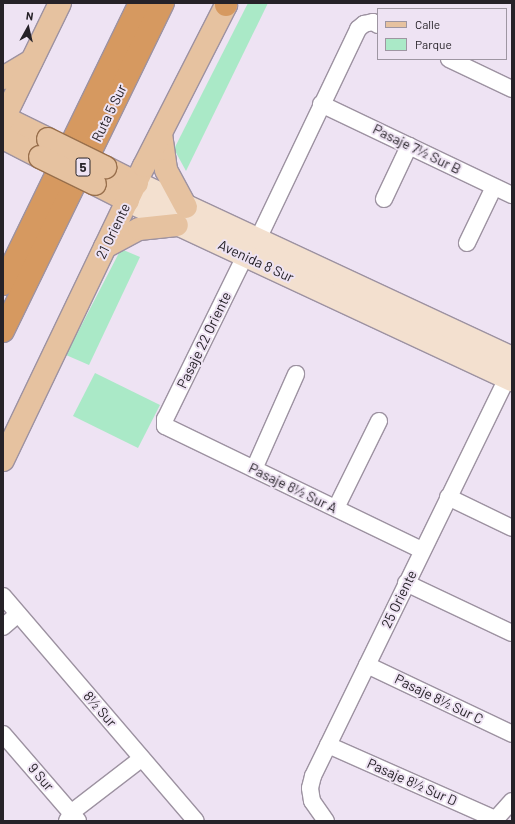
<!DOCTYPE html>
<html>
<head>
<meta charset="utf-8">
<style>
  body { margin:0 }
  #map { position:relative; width:515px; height:824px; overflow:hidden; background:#eee3f3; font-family:Barlow,sans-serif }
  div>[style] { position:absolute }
  .green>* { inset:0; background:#aae9c7 }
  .roads { filter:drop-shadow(1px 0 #9d92a1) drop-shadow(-1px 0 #9d92a1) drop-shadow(0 1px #9d92a1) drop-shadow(0 -1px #9d92a1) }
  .minor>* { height:16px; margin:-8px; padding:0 8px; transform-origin:8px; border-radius:8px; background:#fff }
  .secondary>* { height:22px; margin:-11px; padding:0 11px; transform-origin:11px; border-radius:11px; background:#f3e0cf }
  .primary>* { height:22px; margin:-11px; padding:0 11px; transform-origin:11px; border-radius:11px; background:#e6c2a0 }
  .motorway>* { height:22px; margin:-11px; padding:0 11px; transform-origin:11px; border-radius:11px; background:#d69960 }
  .bridges { filter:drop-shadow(1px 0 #986f4c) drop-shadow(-1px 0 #986f4c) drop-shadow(0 1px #986f4c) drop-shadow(0 -1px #986f4c) }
  .primary-bridge>* { height:22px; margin:-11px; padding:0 11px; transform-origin:11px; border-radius:11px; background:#e6c2a0 }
  span { translate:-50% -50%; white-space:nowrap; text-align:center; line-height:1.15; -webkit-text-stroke:4px #eee3f3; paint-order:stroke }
  .shield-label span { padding:1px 3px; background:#eee3f3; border:1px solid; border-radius:3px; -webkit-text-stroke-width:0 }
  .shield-label { font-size:13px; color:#262228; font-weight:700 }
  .street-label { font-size:14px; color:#262228 }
  .frame { position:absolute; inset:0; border:4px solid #262228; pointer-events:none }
  .legend { position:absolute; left:377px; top:8px; width:130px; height:52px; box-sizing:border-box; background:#eee3f3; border:1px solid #9e96a2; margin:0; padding:5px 7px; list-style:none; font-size:12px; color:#262228 }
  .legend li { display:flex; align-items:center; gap:8px; height:20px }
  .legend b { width:20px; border:1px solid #9e96a2 }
  .north { position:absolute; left:8px; top:8px; width:40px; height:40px; -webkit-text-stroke:3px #eee3f3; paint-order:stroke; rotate:8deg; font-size:11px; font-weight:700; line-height:16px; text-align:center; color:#262228 }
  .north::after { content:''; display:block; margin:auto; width:14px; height:18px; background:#262228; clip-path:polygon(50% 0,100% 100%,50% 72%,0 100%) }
</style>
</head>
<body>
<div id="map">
  <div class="green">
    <i style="clip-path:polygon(248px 3px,268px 3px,186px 171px,174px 149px)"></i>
    <i style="clip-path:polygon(121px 249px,140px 257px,89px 365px,66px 355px)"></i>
    <i style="clip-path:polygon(95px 373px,160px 405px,138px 448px,73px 416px)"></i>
  </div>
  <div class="roads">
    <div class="minor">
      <i style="left:449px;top:59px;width:70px;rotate:25.5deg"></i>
      <i style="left:321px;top:104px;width:212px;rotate:25.5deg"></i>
      <i style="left:384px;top:199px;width:59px;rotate:-64.7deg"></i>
      <i style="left:258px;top:239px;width:233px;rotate:-64.5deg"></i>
      <i style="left:358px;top:29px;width:8px;rotate:-40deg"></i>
      <i style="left:364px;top:24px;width:9px;rotate:-13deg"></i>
      <i style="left:373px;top:22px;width:6px;rotate:31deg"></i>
      <i style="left:467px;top:243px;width:62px;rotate:-64.3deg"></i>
      <i style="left:245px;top:256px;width:182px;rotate:116.1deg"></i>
      <i style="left:165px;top:419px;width:7px;rotate:90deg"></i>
      <i style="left:165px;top:426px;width:285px;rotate:25.8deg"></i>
      <i style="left:254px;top:469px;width:104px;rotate:-66.1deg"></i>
      <i style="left:448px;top:497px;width:71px;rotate:25.8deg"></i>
      <i style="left:336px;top:508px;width:97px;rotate:-63.7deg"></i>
      <i style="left:406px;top:583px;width:117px;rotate:25.3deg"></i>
      <i style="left:3px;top:596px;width:296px;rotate:49.4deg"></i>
      <i style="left:3px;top:627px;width:20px;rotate:-41deg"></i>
      <i style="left:367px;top:665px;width:161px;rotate:25.4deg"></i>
      <i style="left:3px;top:734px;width:115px;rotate:49.2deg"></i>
      <i style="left:328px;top:745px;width:183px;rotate:23.9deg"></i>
      <i style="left:67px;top:821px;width:10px;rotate:-61deg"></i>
      <i style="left:72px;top:812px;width:88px;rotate:-37.6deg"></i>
      <i style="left:326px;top:821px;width:24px;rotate:-125deg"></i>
      <i style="left:312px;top:801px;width:13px;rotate:-99deg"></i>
      <i style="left:310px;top:788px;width:12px;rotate:-76deg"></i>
      <i style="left:313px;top:776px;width:443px;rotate:-64deg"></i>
      <i style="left:494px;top:821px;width:27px;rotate:-48deg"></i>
    </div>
    <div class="secondary">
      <i style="left:137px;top:183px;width:414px;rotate:25deg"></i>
      <i style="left:128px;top:201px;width:424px;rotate:25deg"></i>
    </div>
    <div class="primary">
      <i style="left:3px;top:78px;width:33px;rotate:-31deg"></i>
      <i style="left:3px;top:117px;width:50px;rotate:26.1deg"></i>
      <i style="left:3px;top:120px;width:130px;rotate:-64deg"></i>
      <i style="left:161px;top:134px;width:36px;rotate:82deg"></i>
      <i style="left:166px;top:170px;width:42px;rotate:61.6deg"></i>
      <i style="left:3px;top:138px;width:42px;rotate:27.2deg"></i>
      <i style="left:105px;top:167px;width:36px;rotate:27deg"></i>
      <i style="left:95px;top:184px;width:37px;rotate:27deg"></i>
      <i style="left:105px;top:247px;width:38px;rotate:-28deg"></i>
      <i style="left:139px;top:229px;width:38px;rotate:-6deg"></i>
      <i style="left:3px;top:460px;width:326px;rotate:-64.4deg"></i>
      <i style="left:144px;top:166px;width:181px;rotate:-63deg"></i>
    </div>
    <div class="motorway">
      <i style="left:226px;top:5px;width:2px;rotate:-90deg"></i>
      <i style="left:3px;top:284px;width:313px;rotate:-64deg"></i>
      <i style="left:3px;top:331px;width:365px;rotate:-64deg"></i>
    </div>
  </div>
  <div class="bridges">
    <div class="primary-bridge">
      <i style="left:48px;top:139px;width:64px;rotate:26.2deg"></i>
      <i style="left:40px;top:157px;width:61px;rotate:26.1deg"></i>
    </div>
  </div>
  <div class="shield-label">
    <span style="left:83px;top:167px">5</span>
  </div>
  <div class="street-label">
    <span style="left:109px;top:113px;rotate:-64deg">Ruta 5 Sur</span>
    <span style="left:417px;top:149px;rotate:26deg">Pasaje 7½ Sur B</span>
    <span style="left:113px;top:231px;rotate:-64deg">21 Oriente</span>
    <span style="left:256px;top:261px;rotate:25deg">Avenida 8 Sur</span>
    <span style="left:204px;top:340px;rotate:-64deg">Pasaje 22 Oriente</span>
    <span style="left:293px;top:488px;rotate:26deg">Pasaje 8½ Sur A</span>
    <span style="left:399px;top:599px;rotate:-64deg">25 Oriente</span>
    <span style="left:439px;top:699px;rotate:26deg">Pasaje 8½ Sur C</span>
    <span style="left:100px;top:709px;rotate:49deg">8½ Sur</span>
    <span style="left:41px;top:777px;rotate:49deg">9 Sur</span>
    <span style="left:412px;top:782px;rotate:24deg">Pasaje 8½ Sur D</span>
  </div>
  <div class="frame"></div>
  <ul class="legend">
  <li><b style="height:5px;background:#e6c2a0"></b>Calle</li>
  <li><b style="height:11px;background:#aae9c7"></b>Parque</li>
  </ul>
  <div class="north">N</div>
</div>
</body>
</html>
